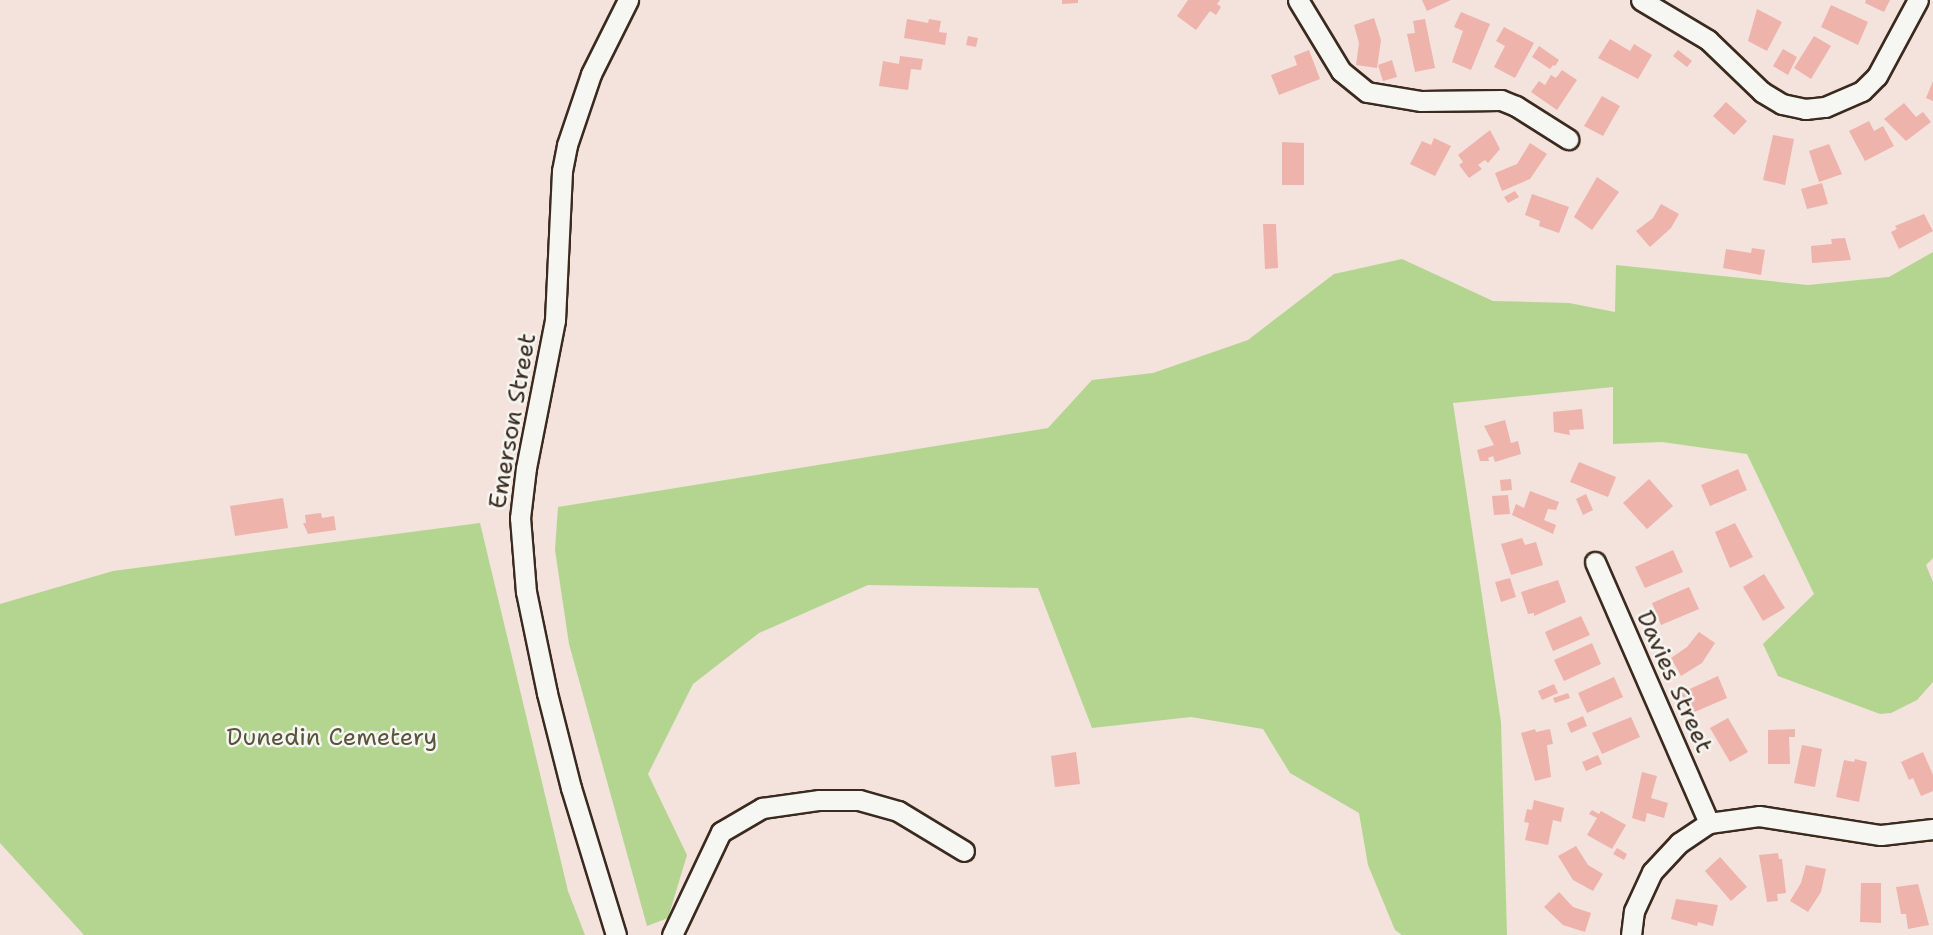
<!DOCTYPE html>
<html>
<head>
<meta charset="utf-8">
<style>
  body { margin:0 }
  #map { position:relative; width:1933px; height:935px; overflow:hidden; background:#f4e2dd; font-family:"Shantell Sans",sans-serif }
  div>[style] { position:absolute }
  .green>* { inset:0; background:#b3d590 }
  .building>* { inset:0; background:#eeb3ab }
  .roads { filter:drop-shadow(2px 0 #3b2a1e) drop-shadow(-2px 0 #3b2a1e) drop-shadow(0 2px #3b2a1e) drop-shadow(0 -2px #3b2a1e) }
  .minor>* { height:19px; margin:-9.5px; padding:0 9.5px; transform-origin:9.5px; border-radius:9.5px; background:#f6f6f2 }
  span { translate:-50% -50%; white-space:nowrap; text-align:center; line-height:1.15; -webkit-text-stroke:5px #f6f6f2; paint-order:stroke }
  .street-label { font-size:24px; color:#3b2a1e }
  .park-label { font-size:24px; color:#59553a }
</style>
</head>
<body>
<div id="map">
  <div class="green">
    <i style="clip-path:polygon(1933px 252px,1933px 558px,1926px 565px,1933px 582px,1933px 682px,1917px 700px,1891px 713px,1880px 714px,1778px 676px,1763px 644px,1814px 594px,1747px 454px,1662px 442px,1613px 444px,1613px 387px,1453px 403px,1501px 722px,1507px 935px,1402px 935px,1395px 930px,1368px 865px,1359px 813px,1290px 773px,1263px 729px,1191px 717px,1092px 728px,1038px 588px,868px 585px,759px 633px,693px 684px,648px 774px,687px 855px,668px 918px,647px 926px,569px 644px,555px 550px,558px 507px,1048px 428px,1092px 380px,1153px 373px,1248px 340px,1334px 274px,1402px 259px,1493px 301px,1569px 303px,1615px 312px,1616px 265px,1808px 285px,1889px 277px)"></i>
    <i style="clip-path:polygon(480px 523px,568px 891px,585px 935px,84px 935px,0 843px,0 604px,113px 571px)"></i>
  </div>
  <div class="building">
    <i style="clip-path:polygon(1062px 0,1078px 0,1078px 3px,1062px 4px)"></i>
    <i style="clip-path:polygon(1188px 0,1220px 0,1217px 4px,1221px 7px,1216px 15px,1210px 11px,1196px 30px,1177px 16px)"></i>
    <i style="clip-path:polygon(1422px 0,1451px 0,1427px 11px)"></i>
    <i style="clip-path:polygon(1866px 0,1890px 0,1884px 12px,1865px 3px)"></i>
    <i style="clip-path:polygon(1831px 5px,1868px 22px,1858px 45px,1821px 27px)"></i>
    <i style="clip-path:polygon(1757px 9px,1782px 22px,1767px 51px,1748px 41px)"></i>
    <i style="clip-path:polygon(1461px 12px,1490px 24px,1471px 70px,1452px 62px,1463px 31px,1454px 27px)"></i>
    <i style="clip-path:polygon(1374px 18px,1381px 40px,1377px 68px,1356px 65px,1359px 43px,1354px 25px)"></i>
    <i style="clip-path:polygon(907px 19px,928px 23px,929px 19px,941px 21px,939px 32px,947px 33px,945px 45px,904px 38px)"></i>
    <i style="clip-path:polygon(1425px 19px,1435px 68px,1415px 72px,1407px 34px,1415px 33px,1413px 21px)"></i>
    <i style="clip-path:polygon(1504px 27px,1534px 43px,1515px 78px,1494px 67px,1505px 46px,1496px 41px)"></i>
    <i style="clip-path:polygon(968px 36px,978px 38px,976px 47px,966px 45px)"></i>
    <i style="clip-path:polygon(1814px 36px,1831px 46px,1811px 79px,1794px 68px)"></i>
    <i style="clip-path:polygon(1610px 39px,1630px 51px,1634px 44px,1652px 55px,1638px 79px,1598px 58px)"></i>
    <i style="clip-path:polygon(1539px 46px,1559px 60px,1555px 66px,1553px 65px,1550px 69px,1532px 57px)"></i>
    <i style="clip-path:polygon(1783px 49px,1797px 57px,1788px 75px,1773px 66px)"></i>
    <i style="clip-path:polygon(1309px 50px,1320px 79px,1279px 95px,1271px 75px,1297px 65px,1294px 56px)"></i>
    <i style="clip-path:polygon(1678px 50px,1692px 61px,1687px 67px,1673px 56px)"></i>
    <i style="clip-path:polygon(900px 56px,923px 59px,921px 70px,911px 69px,908px 90px,879px 86px,883px 61px,899px 64px)"></i>
    <i style="clip-path:polygon(1392px 60px,1397px 77px,1383px 81px,1378px 65px)"></i>
    <i style="clip-path:polygon(1562px 70px,1577px 80px,1557px 110px,1531px 92px,1539px 81px,1545px 85px,1551px 75px,1556px 78px)"></i>
    <i style="clip-path:polygon(1933px 81px,1933px 101px,1926px 98px)"></i>
    <i style="clip-path:polygon(1602px 96px,1620px 106px,1603px 136px,1584px 126px)"></i>
    <i style="clip-path:polygon(1726px 102px,1747px 121px,1734px 135px,1713px 116px)"></i>
    <i style="clip-path:polygon(1904px 103px,1916px 117px,1923px 112px,1931px 122px,1906px 141px,1884px 119px)"></i>
    <i style="clip-path:polygon(1869px 121px,1874px 131px,1883px 126px,1894px 146px,1865px 161px,1849px 131px)"></i>
    <i style="clip-path:polygon(1490px 130px,1500px 149px,1488px 163px,1485px 160px,1478px 165px,1482px 169px,1469px 178px,1459px 165px,1463px 162px,1458px 155px)"></i>
    <i style="clip-path:polygon(1773px 135px,1794px 139px,1785px 185px,1763px 180px)"></i>
    <i style="clip-path:polygon(1434px 138px,1451px 146px,1435px 176px,1410px 164px,1422px 141px,1431px 145px)"></i>
    <i style="clip-path:polygon(1282px 142px,1304px 143px,1304px 185px,1282px 185px)"></i>
    <i style="clip-path:polygon(1530px 143px,1547px 154px,1530px 179px,1502px 191px,1495px 173px,1517px 164px)"></i>
    <i style="clip-path:polygon(1829px 144px,1842px 174px,1819px 182px,1809px 151px)"></i>
    <i style="clip-path:polygon(1597px 177px,1619px 192px,1592px 230px,1574px 217px)"></i>
    <i style="clip-path:polygon(1822px 183px,1828px 204px,1807px 209px,1801px 189px)"></i>
    <i style="clip-path:polygon(1515px 191px,1519px 197px,1508px 203px,1504px 197px)"></i>
    <i style="clip-path:polygon(1532px 194px,1569px 207px,1559px 233px,1539px 226px,1540px 221px,1525px 215px)"></i>
    <i style="clip-path:polygon(1661px 204px,1679px 214px,1671px 228px,1650px 247px,1636px 231px,1653px 218px)"></i>
    <i style="clip-path:polygon(1924px 214px,1933px 231px,1899px 249px,1891px 232px,1897px 229px,1895px 226px)"></i>
    <i style="clip-path:polygon(1263px 224px,1276px 224px,1278px 268px,1265px 269px)"></i>
    <i style="clip-path:polygon(1845px 238px,1851px 260px,1812px 263px,1811px 246px,1832px 244px,1831px 239px)"></i>
    <i style="clip-path:polygon(1752px 248px,1765px 250px,1761px 275px,1723px 268px,1726px 249px,1751px 253px)"></i>
    <i style="clip-path:polygon(1582px 409px,1584px 429px,1569px 430px,1570px 435px,1554px 432px,1553px 412px)"></i>
    <i style="clip-path:polygon(1505px 420px,1511px 443px,1518px 441px,1521px 454px,1495px 462px,1493px 456px,1488px 458px,1489px 461px,1480px 461px,1477px 450px,1494px 445px,1484px 426px)"></i>
    <i style="clip-path:polygon(1579px 462px,1616px 477px,1608px 497px,1570px 482px)"></i>
    <i style="clip-path:polygon(1738px 469px,1747px 490px,1710px 506px,1701px 485px)"></i>
    <i style="clip-path:polygon(1511px 479px,1512px 490px,1501px 491px,1500px 480px)"></i>
    <i style="clip-path:polygon(1649px 479px,1673px 506px,1647px 529px,1623px 503px)"></i>
    <i style="clip-path:polygon(1530px 491px,1559px 502px,1556px 510px,1548px 509px,1544px 520px,1556px 525px,1553px 534px,1512px 515px,1516px 504px,1524px 508px)"></i>
    <i style="clip-path:polygon(1586px 494px,1593px 510px,1583px 515px,1576px 499px)"></i>
    <i style="clip-path:polygon(1508px 495px,1510px 514px,1494px 515px,1492px 496px)"></i>
    <i style="clip-path:polygon(283px 498px,288px 528px,235px 536px,230px 506px)"></i>
    <i style="clip-path:polygon(321px 513px,322px 518px,334px 516px,336px 530px,308px 534px,303px 523px,306px 523px,305px 515px)"></i>
    <i style="clip-path:polygon(1735px 523px,1753px 557px,1730px 568px,1715px 532px)"></i>
    <i style="clip-path:polygon(1522px 538px,1525px 545px,1536px 542px,1543px 565px,1511px 575px,1501px 544px)"></i>
    <i style="clip-path:polygon(1673px 550px,1683px 572px,1645px 588px,1635px 567px)"></i>
    <i style="clip-path:polygon(1764px 574px,1785px 608px,1763px 621px,1743px 587px)"></i>
    <i style="clip-path:polygon(1510px 578px,1516px 597px,1501px 602px,1495px 582px)"></i>
    <i style="clip-path:polygon(1558px 580px,1566px 602px,1534px 616px,1534px 613px,1528px 614px,1521px 592px)"></i>
    <i style="clip-path:polygon(1689px 587px,1699px 609px,1661px 625px,1652px 603px)"></i>
    <i style="clip-path:polygon(1581px 616px,1590px 635px,1553px 651px,1545px 632px)"></i>
    <i style="clip-path:polygon(1699px 632px,1715px 643px,1702px 663px,1681px 676px,1671px 658px,1687px 647px)"></i>
    <i style="clip-path:polygon(1592px 643px,1601px 664px,1564px 681px,1554px 660px)"></i>
    <i style="clip-path:polygon(1718px 676px,1727px 698px,1690px 714px,1681px 693px)"></i>
    <i style="clip-path:polygon(1614px 677px,1623px 697px,1587px 713px,1578px 693px)"></i>
    <i style="clip-path:polygon(1554px 684px,1558px 693px,1542px 700px,1538px 691px)"></i>
    <i style="clip-path:polygon(1568px 693px,1570px 698px,1555px 703px,1553px 698px)"></i>
    <i style="clip-path:polygon(1583px 716px,1587px 726px,1571px 733px,1567px 723px)"></i>
    <i style="clip-path:polygon(1631px 717px,1640px 737px,1602px 754px,1592px 733px)"></i>
    <i style="clip-path:polygon(1728px 718px,1748px 752px,1730px 762px,1710px 728px)"></i>
    <i style="clip-path:polygon(1535px 729px,1536px 732px,1550px 729px,1553px 744px,1547px 745px,1551px 777px,1535px 781px,1521px 733px)"></i>
    <i style="clip-path:polygon(1795px 729px,1795px 737px,1789px 737px,1790px 764px,1768px 764px,1768px 730px)"></i>
    <i style="clip-path:polygon(1802px 745px,1822px 749px,1815px 787px,1794px 783px)"></i>
    <i style="clip-path:polygon(1076px 752px,1080px 784px,1055px 787px,1051px 756px)"></i>
    <i style="clip-path:polygon(1923px 752px,1933px 775px,1933px 791px,1921px 796px,1913px 778px,1909px 780px,1901px 762px)"></i>
    <i style="clip-path:polygon(1598px 755px,1602px 764px,1586px 771px,1582px 762px)"></i>
    <i style="clip-path:polygon(1855px 759px,1867px 762px,1859px 802px,1836px 797px,1844px 760px,1854px 762px)"></i>
    <i style="clip-path:polygon(1642px 772px,1657px 776px,1651px 798px,1668px 803px,1664px 818px,1647px 813px,1645px 822px,1632px 818px)"></i>
    <i style="clip-path:polygon(1534px 800px,1564px 808px,1561px 822px,1553px 820px,1548px 845px,1525px 840px,1529px 823px,1524px 822px,1527px 809px,1532px 810px)"></i>
    <i style="clip-path:polygon(1592px 810px,1599px 814px,1601px 811px,1626px 825px,1612px 849px,1587px 835px,1597px 818px,1589px 814px)"></i>
    <i style="clip-path:polygon(1576px 846px,1588px 865px,1603px 874px,1593px 891px,1573px 880px,1558px 856px)"></i>
    <i style="clip-path:polygon(1617px 848px,1627px 854px,1624px 860px,1613px 854px)"></i>
    <i style="clip-path:polygon(1778px 853px,1779px 859px,1782px 859px,1786px 893px,1777px 894px,1778px 901px,1767px 902px,1759px 855px)"></i>
    <i style="clip-path:polygon(1720px 857px,1747px 887px,1731px 901px,1705px 871px)"></i>
    <i style="clip-path:polygon(1806px 865px,1826px 869px,1821px 892px,1808px 912px,1790px 901px,1801px 883px)"></i>
    <i style="clip-path:polygon(1861px 883px,1881px 883px,1881px 923px,1860px 922px)"></i>
    <i style="clip-path:polygon(1918px 884px,1929px 925px,1908px 929px,1906px 914px,1901px 914px,1896px 887px)"></i>
    <i style="clip-path:polygon(1559px 892px,1573px 907px,1591px 913px,1585px 932px,1563px 925px,1544px 907px)"></i>
    <i style="clip-path:polygon(1676px 899px,1718px 905px,1713px 926px,1698px 922px,1697px 926px,1671px 919px)"></i>
  </div>
  <div class="roads">
    <div class="minor">
      <i style="left:1298px;top:0;width:83px;rotate:58.8deg"></i>
      <i style="left:1341px;top:71px;width:33px;rotate:39deg"></i>
      <i style="left:1367px;top:92px;width:55px;rotate:9.5deg"></i>
      <i style="left:1421px;top:101px;width:80px;rotate:-0.7deg"></i>
      <i style="left:1501px;top:100px;width:16px;rotate:22deg"></i>
      <i style="left:1516px;top:106px;width:62px;rotate:32.4deg"></i>
      <i style="left:1641px;top:0;width:78px;rotate:30.8deg"></i>
      <i style="left:1708px;top:40px;width:75px;rotate:43.9deg"></i>
      <i style="left:1762px;top:92px;width:23px;rotate:31deg"></i>
      <i style="left:1782px;top:104px;width:24px;rotate:12deg"></i>
      <i style="left:1805px;top:109px;width:20px;rotate:-6deg"></i>
      <i style="left:1825px;top:107px;width:40px;rotate:-23.4deg"></i>
      <i style="left:1862px;top:91px;width:21px;rotate:-45deg"></i>
      <i style="left:1877px;top:76px;width:86px;rotate:-61.7deg"></i>
      <i style="left:1595px;top:562px;width:285px;rotate:66.4deg"></i>
      <i style="left:616px;top:935px;width:154px;rotate:-107deg"></i>
      <i style="left:571px;top:788px;width:98px;rotate:-104.2deg"></i>
      <i style="left:547px;top:693px;width:103px;rotate:-101.7deg"></i>
      <i style="left:526px;top:592px;width:74px;rotate:-94.6deg"></i>
      <i style="left:520px;top:518px;width:50px;rotate:-83.2deg"></i>
      <i style="left:526px;top:468px;width:151px;rotate:-78.9deg"></i>
      <i style="left:555px;top:320px;width:149px;rotate:-87.3deg"></i>
      <i style="left:562px;top:171px;width:26px;rotate:-79deg"></i>
      <i style="left:567px;top:145px;width:75px;rotate:-71.3deg"></i>
      <i style="left:591px;top:74px;width:83px;rotate:-63.4deg"></i>
      <i style="left:672px;top:935px;width:114px;rotate:-64.6deg"></i>
      <i style="left:721px;top:832px;width:48px;rotate:-30.3deg"></i>
      <i style="left:762px;top:808px;width:58px;rotate:-8deg"></i>
      <i style="left:819px;top:800px;width:40px"></i>
      <i style="left:859px;top:800px;width:41px;rotate:15.8deg"></i>
      <i style="left:898px;top:811px;width:77px;rotate:31.2deg"></i>
      <i style="left:1631px;top:935px;width:24px;rotate:-83deg"></i>
      <i style="left:1634px;top:911px;width:43px;rotate:-65.2deg"></i>
      <i style="left:1652px;top:872px;width:40px;rotate:-47deg"></i>
      <i style="left:1679px;top:843px;width:36px;rotate:-34deg"></i>
      <i style="left:1709px;top:823px;width:50px;rotate:-8deg"></i>
      <i style="left:1759px;top:816px;width:123px;rotate:8.9deg"></i>
      <i style="left:1881px;top:835px;width:52px;rotate:-6.6deg"></i>
    </div>
  </div>
  <div class="street-label">
    <span style="left:513px;top:421px;rotate:-80deg">Emerson Street</span>
    <span style="left:1674px;top:682px;rotate:66deg">Davies Street</span>
  </div>
  <div class="park-label">
    <span style="left:332px;top:738px">Dunedin Cemetery</span>
  </div>
</div>
</body>
</html>
